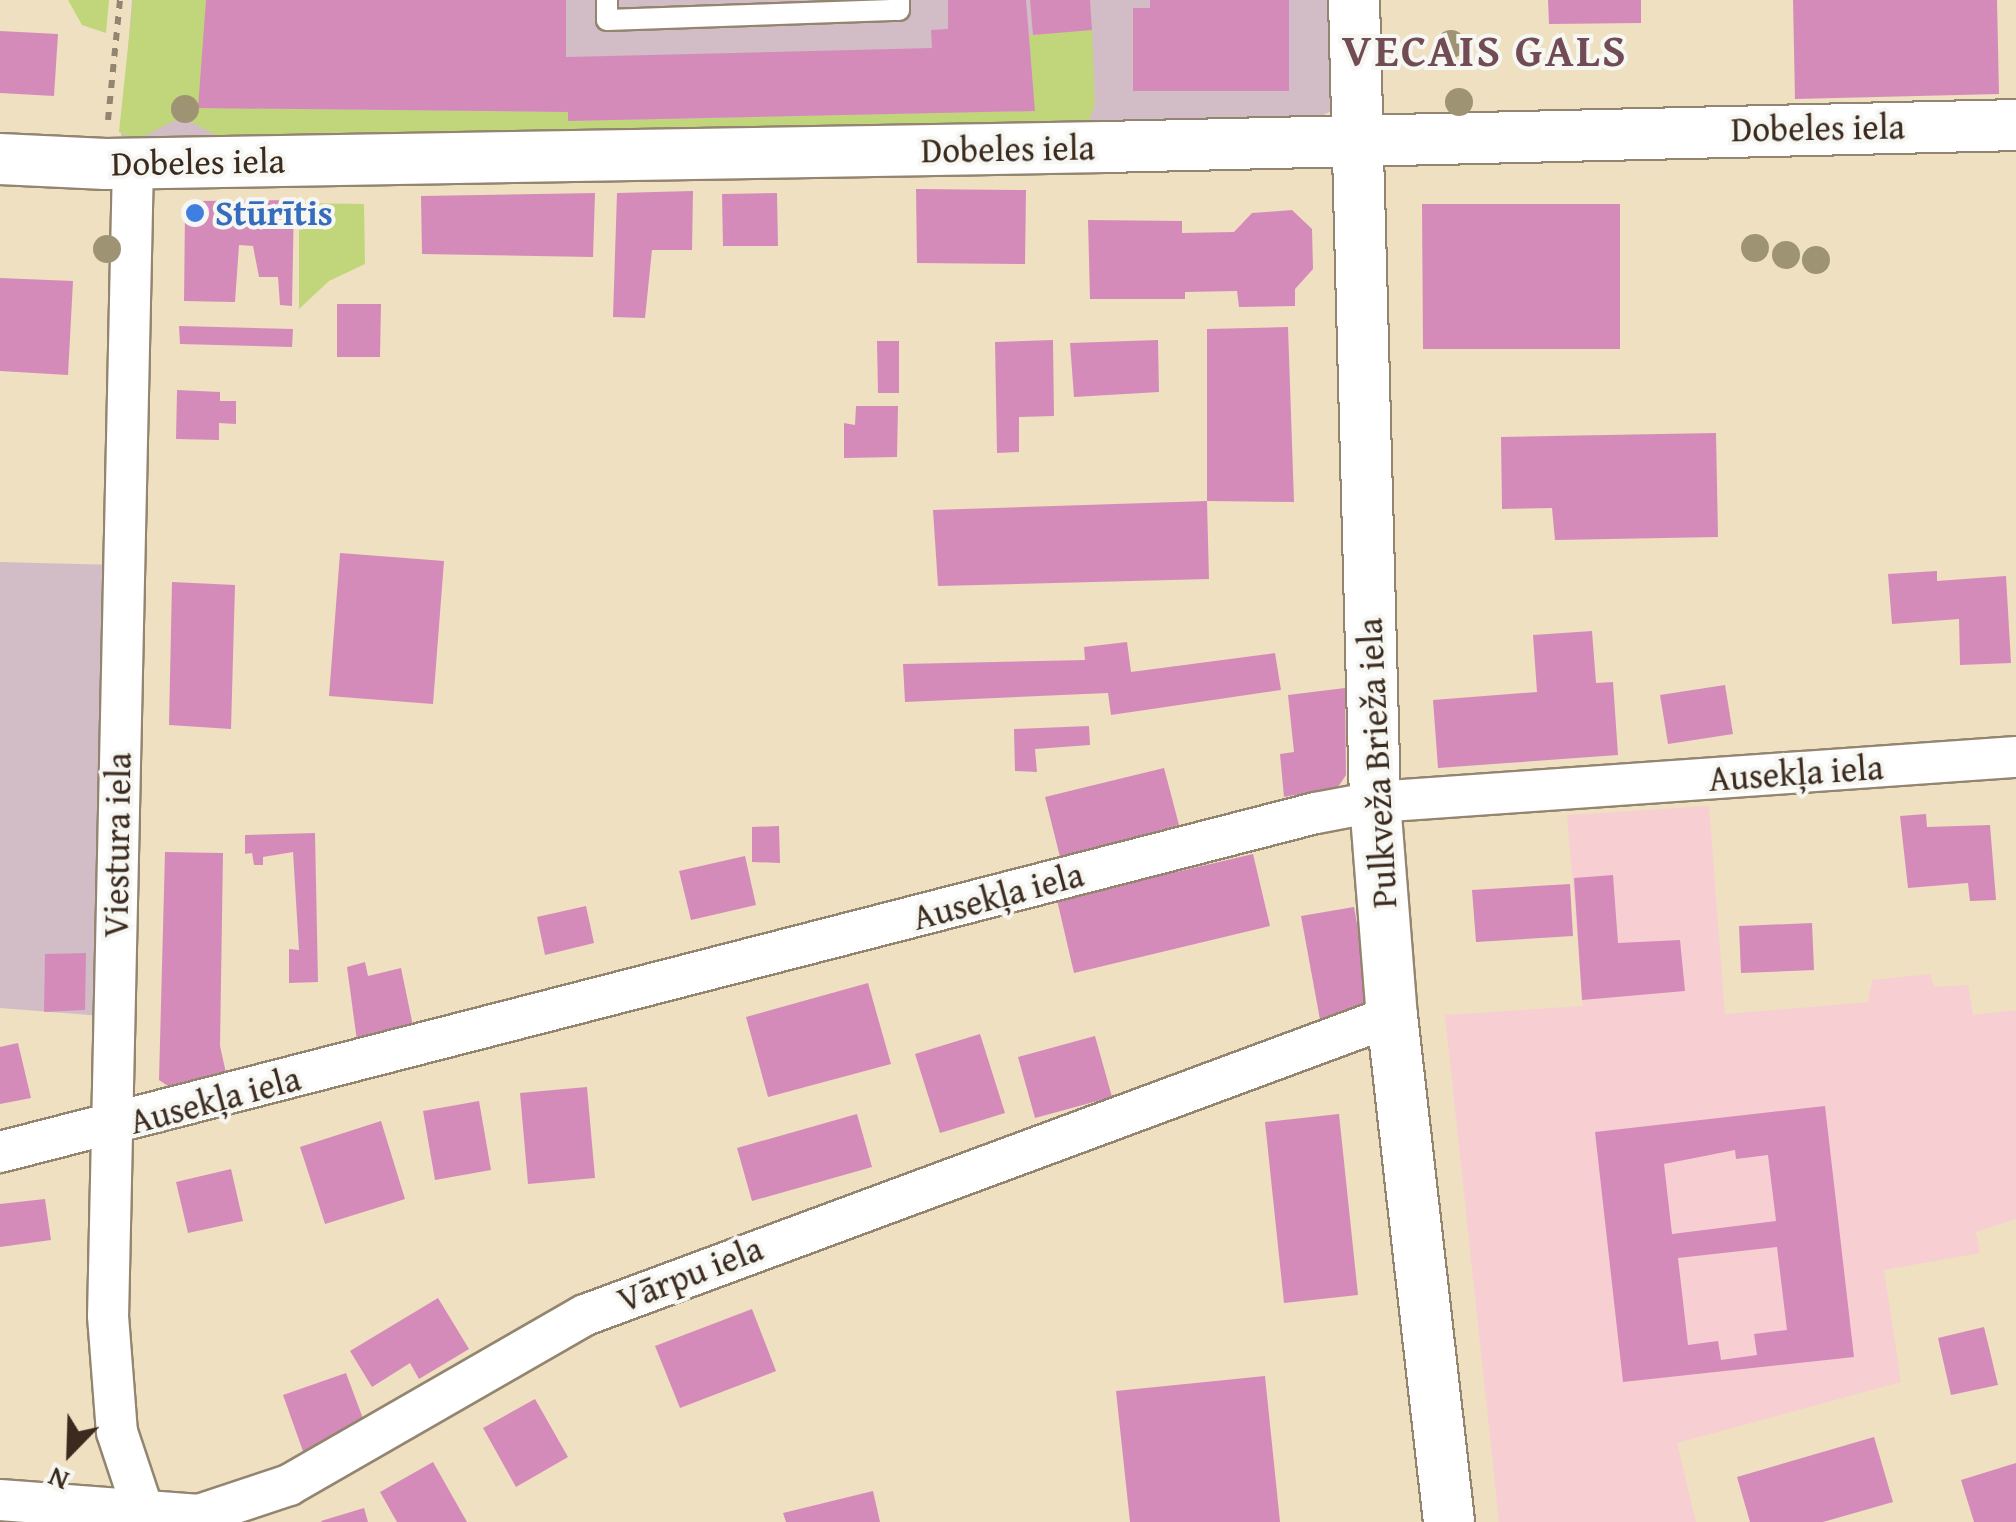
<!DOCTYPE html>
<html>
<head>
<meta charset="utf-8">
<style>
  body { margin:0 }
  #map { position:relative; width:2016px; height:1522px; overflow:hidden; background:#eee0c1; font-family:"Gentium Book Plus",serif }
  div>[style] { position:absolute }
  .built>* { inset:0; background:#f7cfd2 }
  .industrial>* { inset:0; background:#d2bdc6 }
  .green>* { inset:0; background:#c1d67a }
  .building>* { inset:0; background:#d58bb9 }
  .path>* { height:6px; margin-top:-3px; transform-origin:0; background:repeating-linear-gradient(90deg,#948570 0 8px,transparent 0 16px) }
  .roads { filter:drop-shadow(2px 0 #948570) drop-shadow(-2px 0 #948570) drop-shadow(0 2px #948570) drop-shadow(0 -2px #948570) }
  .service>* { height:20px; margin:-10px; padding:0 10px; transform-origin:10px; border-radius:10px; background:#fff }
  .minor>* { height:40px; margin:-20px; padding:0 20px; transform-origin:20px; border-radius:20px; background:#fff }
  .tertiary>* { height:50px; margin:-25px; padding:0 25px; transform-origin:25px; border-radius:25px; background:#fff }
  .trees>* { width:28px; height:28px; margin:-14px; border-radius:50%; background:#9e9474 }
  .dots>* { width:28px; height:28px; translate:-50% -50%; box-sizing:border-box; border:5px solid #f6f6f2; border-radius:50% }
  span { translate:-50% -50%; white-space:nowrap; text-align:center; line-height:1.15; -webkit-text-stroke:8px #f6f6f2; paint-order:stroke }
  .street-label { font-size:35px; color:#3b2a1e }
  .shop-label { font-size:35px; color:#366cbe; font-weight:700 }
  .left { translate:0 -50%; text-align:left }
  .district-label { font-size:45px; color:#714c54; font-weight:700; letter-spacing:2.5px }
  .north { position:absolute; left:20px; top:1402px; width:100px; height:100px; -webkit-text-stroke:8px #f6f6f2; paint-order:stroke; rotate:203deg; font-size:28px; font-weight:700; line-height:40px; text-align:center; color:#3b2a1e }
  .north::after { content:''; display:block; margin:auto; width:35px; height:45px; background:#3b2a1e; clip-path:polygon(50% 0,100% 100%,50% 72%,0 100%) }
</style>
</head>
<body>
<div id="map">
  <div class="built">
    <i style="clip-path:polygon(1709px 806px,1725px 1014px,1868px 1002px,1872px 980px,1930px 974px,1934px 987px,1968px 985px,1973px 1015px,2016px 1010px,2016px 1219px,1976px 1232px,1980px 1253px,1884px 1270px,1901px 1382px,1677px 1443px,1696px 1522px,1499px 1522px,1445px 1015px,1583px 1006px,1567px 815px)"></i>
  </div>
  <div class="industrial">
    <i style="clip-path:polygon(132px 0,1344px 0,1339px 107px,1316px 119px,229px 142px,121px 136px)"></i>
    <i style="clip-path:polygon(0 562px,118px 565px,102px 1016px,0 1008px)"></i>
  </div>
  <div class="green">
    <i style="clip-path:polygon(68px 0,109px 0,106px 33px,82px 25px)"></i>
    <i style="clip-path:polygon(133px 0,208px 0,199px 108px,568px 112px,569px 121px,1034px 111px,1029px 35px,1092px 30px,1095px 105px,1087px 126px,229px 142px,182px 117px,136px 140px,119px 132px)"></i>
    <i style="clip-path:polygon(299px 203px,364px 204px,365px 264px,329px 281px,299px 309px)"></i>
  </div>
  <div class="building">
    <i style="clip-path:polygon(206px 0,566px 0,566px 57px,932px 48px,931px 30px,948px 29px,948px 0,1026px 0,1035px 111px,568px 121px,568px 112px,198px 108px)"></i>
    <i style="clip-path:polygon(1030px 0,1090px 0,1092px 30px,1033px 35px)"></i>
    <i style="clip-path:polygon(1150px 0,1289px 0,1289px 91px,1133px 91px,1133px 8px,1150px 8px)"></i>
    <i style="clip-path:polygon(1548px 0,1641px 0,1641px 23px,1549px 24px)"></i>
    <i style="clip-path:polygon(1793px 0,1997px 0,1999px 94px,1795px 99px)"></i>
    <i style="clip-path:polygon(0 31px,58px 34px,54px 96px,0 93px)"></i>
    <i style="clip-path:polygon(916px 189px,1026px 190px,1025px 264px,917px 263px)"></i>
    <i style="clip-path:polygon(693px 191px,692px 250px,652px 250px,645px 318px,613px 317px,617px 193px)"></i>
    <i style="clip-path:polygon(595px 193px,593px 257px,422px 254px,421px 196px)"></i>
    <i style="clip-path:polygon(777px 193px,778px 246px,723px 246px,722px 194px)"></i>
    <i style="clip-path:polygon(294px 200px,292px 306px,280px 305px,278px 277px,259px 277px,253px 246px,239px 245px,235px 302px,184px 301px,185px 213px,194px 201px)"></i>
    <i style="clip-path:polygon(1422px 204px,1620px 204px,1620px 349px,1423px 349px)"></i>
    <i style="clip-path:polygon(1292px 210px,1312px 229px,1313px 269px,1295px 289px,1295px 306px,1239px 307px,1237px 291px,1185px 292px,1185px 299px,1090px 299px,1088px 220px,1182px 221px,1182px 233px,1234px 232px,1252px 213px)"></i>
    <i style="clip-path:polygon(0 278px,73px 281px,68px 375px,0 371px)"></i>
    <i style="clip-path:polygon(337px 304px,381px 304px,380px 357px,337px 357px)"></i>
    <i style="clip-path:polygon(179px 326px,293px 329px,292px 347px,180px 344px)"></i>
    <i style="clip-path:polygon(1288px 327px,1294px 502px,1207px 501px,1207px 329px)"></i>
    <i style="clip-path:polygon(1053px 340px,1054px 416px,1019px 417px,1019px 452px,997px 453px,995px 342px)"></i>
    <i style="clip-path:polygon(1158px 340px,1159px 392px,1074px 397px,1070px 343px)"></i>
    <i style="clip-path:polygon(877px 341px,899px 341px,899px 393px,878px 393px)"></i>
    <i style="clip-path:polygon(177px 390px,220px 392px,220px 401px,236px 401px,236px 424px,219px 423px,219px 440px,176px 439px)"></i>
    <i style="clip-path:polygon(856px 406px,898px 406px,897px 457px,844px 458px,844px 423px,855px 425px)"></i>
    <i style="clip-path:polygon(1716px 433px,1718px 537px,1555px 540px,1552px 508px,1502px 509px,1501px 437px)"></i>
    <i style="clip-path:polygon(1207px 501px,1209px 579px,938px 586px,933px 510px)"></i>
    <i style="clip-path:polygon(340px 553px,444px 561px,433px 704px,329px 696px)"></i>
    <i style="clip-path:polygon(1937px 571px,1937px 581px,2006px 576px,2011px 663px,1960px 665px,1959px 619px,1892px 624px,1888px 574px)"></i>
    <i style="clip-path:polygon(172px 582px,235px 585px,231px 729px,169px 725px)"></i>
    <i style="clip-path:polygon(1592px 631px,1596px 683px,1613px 682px,1618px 755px,1438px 768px,1433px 700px,1537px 692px,1533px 635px)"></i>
    <i style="clip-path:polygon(1127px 642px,1131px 672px,1275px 653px,1281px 690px,1111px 715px,1108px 693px,905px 702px,903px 664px,1085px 660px,1084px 647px)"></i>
    <i style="clip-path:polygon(1725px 685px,1733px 734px,1668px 744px,1660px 695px)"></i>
    <i style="clip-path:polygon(1345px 688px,1346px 775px,1338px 787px,1284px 797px,1280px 754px,1294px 752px,1288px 695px)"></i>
    <i style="clip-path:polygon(1089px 726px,1090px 745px,1035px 749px,1037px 772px,1015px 771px,1014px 729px)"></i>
    <i style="clip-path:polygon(1164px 768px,1179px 825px,1060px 857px,1045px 797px)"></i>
    <i style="clip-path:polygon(1926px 814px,1927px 827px,1990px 825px,1996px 900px,1970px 901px,1968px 883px,1908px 888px,1900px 816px)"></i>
    <i style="clip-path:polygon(779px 826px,780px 863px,752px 862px,752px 827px)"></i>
    <i style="clip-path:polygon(315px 833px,318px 982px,289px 983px,289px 949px,299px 950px,293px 852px,263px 857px,263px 865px,254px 865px,252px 853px,245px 854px,245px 835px)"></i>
    <i style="clip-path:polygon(165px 852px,223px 853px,220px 1046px,226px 1073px,171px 1088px,159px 1080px)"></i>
    <i style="clip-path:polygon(1253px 854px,1270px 926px,1074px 973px,1057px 900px)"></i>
    <i style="clip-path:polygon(745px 856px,756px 905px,691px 920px,679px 871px)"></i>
    <i style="clip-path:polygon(1613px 875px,1618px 943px,1680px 940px,1685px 991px,1582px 1000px,1574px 878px)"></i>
    <i style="clip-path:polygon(1570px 884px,1573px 936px,1476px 942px,1472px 890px)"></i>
    <i style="clip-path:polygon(586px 906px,594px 943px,545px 955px,537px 917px)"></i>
    <i style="clip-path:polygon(1354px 907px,1373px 1015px,1321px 1025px,1301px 916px)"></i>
    <i style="clip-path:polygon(1812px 923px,1814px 970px,1741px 973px,1739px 926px)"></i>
    <i style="clip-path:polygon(86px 953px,85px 1010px,44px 1012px,45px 954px)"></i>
    <i style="clip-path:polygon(365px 962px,368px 976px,401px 968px,413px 1026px,357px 1041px,347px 967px)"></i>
    <i style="clip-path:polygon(868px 983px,891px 1064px,768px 1097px,746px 1017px)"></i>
    <i style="clip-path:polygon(980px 1034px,1005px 1113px,940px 1133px,915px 1054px)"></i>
    <i style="clip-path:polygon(1095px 1036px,1112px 1097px,1035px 1118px,1018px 1057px)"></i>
    <i style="clip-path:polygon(18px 1043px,31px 1098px,0 1104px,0 1047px)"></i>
    <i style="clip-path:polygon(587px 1087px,595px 1178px,528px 1184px,520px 1093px)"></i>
    <i style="clip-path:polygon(479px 1101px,491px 1170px,435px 1180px,423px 1111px)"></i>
    <i style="clip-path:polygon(evenodd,1825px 1106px,1854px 1357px,1623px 1382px,1595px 1132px,1825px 1106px,1735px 1150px,1736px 1159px,1768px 1155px,1776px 1221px,1672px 1234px,1664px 1164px,1735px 1150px,1825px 1106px,1777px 1247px,1787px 1330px,1754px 1334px,1757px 1355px,1721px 1360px,1718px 1341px,1688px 1345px,1678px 1258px,1777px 1247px)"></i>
    <i style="clip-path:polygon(857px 1114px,872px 1167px,752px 1201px,737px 1148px)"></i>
    <i style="clip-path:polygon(1339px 1114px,1358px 1295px,1284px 1303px,1265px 1122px)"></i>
    <i style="clip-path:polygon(381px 1121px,405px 1199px,325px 1224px,300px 1147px)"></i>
    <i style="clip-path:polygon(231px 1169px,243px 1221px,188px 1233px,176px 1182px)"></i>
    <i style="clip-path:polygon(45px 1199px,51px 1240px,0 1247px,0 1204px)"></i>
    <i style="clip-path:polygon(438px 1298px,469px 1349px,419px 1379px,410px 1363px,372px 1387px,350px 1351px)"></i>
    <i style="clip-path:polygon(752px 1309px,776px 1371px,680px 1408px,655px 1346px)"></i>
    <i style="clip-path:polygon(1984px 1327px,1998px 1385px,1951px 1395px,1938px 1338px)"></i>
    <i style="clip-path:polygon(346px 1373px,368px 1432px,304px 1454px,283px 1395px)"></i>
    <i style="clip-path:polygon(1265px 1376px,1280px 1522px,1130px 1522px,1116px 1391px)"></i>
    <i style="clip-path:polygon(535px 1399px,568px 1457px,516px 1487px,483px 1428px)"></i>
    <i style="clip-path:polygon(1874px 1437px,1893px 1502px,1823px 1522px,1750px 1522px,1737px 1477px)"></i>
    <i style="clip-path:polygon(433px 1462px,467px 1522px,397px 1522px,380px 1492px)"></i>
    <i style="clip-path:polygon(2016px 1463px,2016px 1522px,1974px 1522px,1961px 1480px)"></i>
    <i style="clip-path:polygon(873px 1491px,880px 1522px,786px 1522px,783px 1513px)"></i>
    <i style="clip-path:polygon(364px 1508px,368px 1522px,322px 1522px,321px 1521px)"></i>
  </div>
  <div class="path">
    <i style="left:108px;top:120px;width:121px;rotate:-84.3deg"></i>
  </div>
  <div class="roads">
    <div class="service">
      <i style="left:607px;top:0;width:20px;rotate:90deg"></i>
      <i style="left:607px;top:20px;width:292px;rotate:-2deg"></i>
      <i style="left:899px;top:10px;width:10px;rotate:-90deg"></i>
    </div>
    <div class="minor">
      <i style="left:133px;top:163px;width:1153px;rotate:91.24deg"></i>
      <i style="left:108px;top:1316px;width:116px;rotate:85.6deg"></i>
      <i style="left:117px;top:1432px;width:95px;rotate:71.6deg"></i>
      <i style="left:0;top:1152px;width:1359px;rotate:-14.45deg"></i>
      <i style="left:1316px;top:813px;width:60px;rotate:-10.6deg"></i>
      <i style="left:1375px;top:802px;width:643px;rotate:-4.02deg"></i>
      <i style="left:0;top:1500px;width:200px;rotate:4.3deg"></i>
      <i style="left:199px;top:1515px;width:95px;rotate:-18.4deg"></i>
      <i style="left:289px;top:1485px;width:341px;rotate:-29.9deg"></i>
      <i style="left:585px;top:1315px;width:861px;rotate:-20.33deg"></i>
    </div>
    <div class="tertiary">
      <i style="left:1354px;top:0;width:802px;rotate:88.5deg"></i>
      <i style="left:1375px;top:802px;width:215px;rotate:85.5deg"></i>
      <i style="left:1392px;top:1016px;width:509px;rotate:83.57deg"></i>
      <i style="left:0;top:159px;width:106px;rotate:2.7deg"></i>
      <i style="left:106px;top:164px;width:999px;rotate:-0.97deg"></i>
      <i style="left:1105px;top:147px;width:911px;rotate:-1.38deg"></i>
    </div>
  </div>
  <div class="trees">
    <i style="left:1451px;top:44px"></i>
    <i style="left:1459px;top:102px"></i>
    <i style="left:185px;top:109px"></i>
    <i style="left:1755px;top:248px"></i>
    <i style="left:107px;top:249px"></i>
    <i style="left:1786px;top:255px"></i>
    <i style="left:1816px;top:260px"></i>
  </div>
  <div class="dots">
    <i style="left:195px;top:213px;background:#3f7fe0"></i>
  </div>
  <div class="street-label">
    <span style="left:1818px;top:128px;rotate:-1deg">Dobeles iela</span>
    <span style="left:1008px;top:149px;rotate:-1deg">Dobeles iela</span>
    <span style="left:198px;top:162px;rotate:-1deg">Dobeles iela</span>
    <span style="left:1377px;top:763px;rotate:-93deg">Pulkveža Brieža iela</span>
    <span style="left:1796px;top:773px;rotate:-4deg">Ausekļa iela</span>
    <span style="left:117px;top:845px;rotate:-89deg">Viestura iela</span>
    <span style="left:998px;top:896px;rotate:-15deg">Ausekļa iela</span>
    <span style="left:215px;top:1100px;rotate:-15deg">Ausekļa iela</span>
    <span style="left:690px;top:1274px;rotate:-21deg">Vārpu iela</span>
  </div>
  <div class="shop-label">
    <span class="left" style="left:215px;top:213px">Stūrītis</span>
  </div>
  <div class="district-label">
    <span style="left:1485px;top:50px">VECAIS GALS</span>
  </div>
  <div class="north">N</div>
</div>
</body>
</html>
